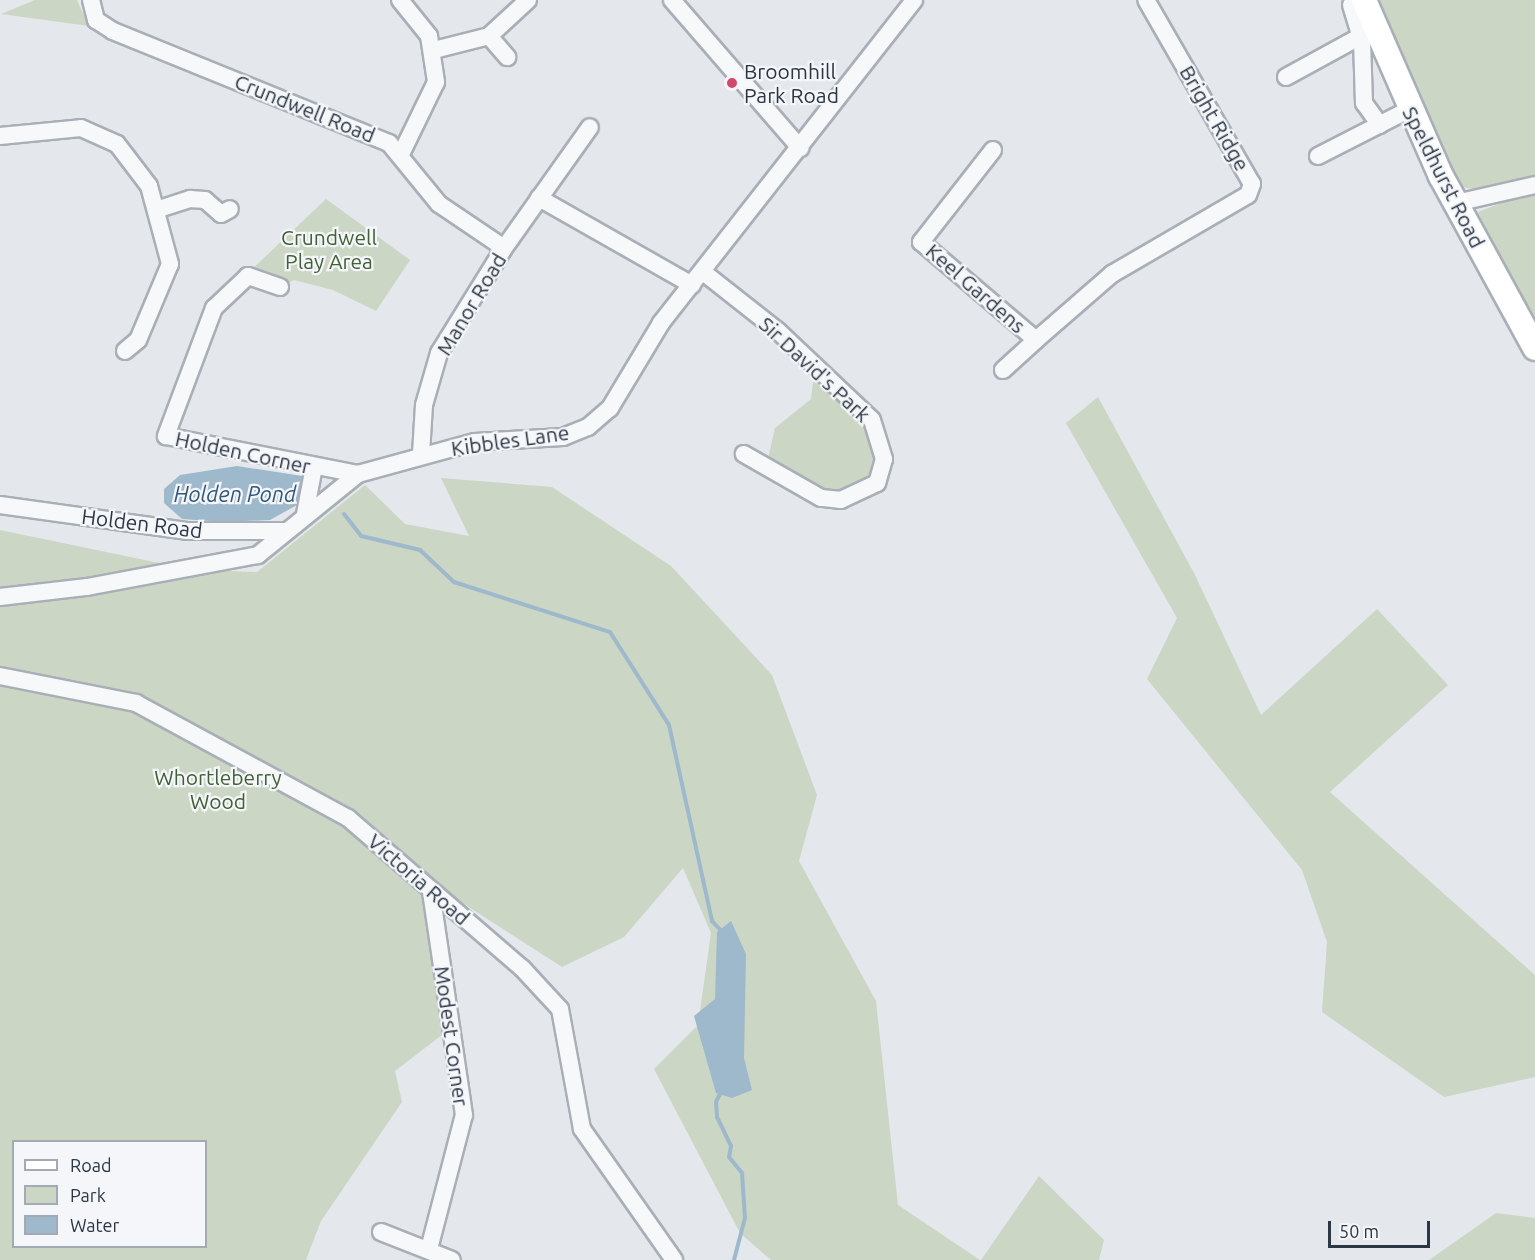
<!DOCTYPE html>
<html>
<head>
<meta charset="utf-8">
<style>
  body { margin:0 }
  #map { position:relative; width:1535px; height:1260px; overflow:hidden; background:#e4e8ec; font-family:Ubuntu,sans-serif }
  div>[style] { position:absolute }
  .green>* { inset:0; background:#cbd6c5 }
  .water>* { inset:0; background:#9eb9cc }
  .stream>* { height:4px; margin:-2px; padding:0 2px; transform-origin:2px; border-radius:2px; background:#9eb9cc }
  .roads { filter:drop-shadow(2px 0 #a9afb7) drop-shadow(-2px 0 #a9afb7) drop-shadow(0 2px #a9afb7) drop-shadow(0 -2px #a9afb7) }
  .street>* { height:16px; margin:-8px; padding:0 8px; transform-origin:8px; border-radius:8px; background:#f7f8fa }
  .secondary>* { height:24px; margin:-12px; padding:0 12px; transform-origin:12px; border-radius:12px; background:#fff }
  .dots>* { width:16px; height:16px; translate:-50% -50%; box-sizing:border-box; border:3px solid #f4f6f9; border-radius:50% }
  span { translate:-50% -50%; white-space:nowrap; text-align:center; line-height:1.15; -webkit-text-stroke:4.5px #f4f6f9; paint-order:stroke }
  .poi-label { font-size:21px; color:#2b3745 }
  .left { translate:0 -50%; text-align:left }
  .street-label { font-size:21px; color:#2b3745 }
  .park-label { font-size:21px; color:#436138 }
  .water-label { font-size:22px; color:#33597a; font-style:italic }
  .legend { position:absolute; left:12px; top:1140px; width:195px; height:108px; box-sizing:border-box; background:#f4f6f9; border:2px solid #a4aab1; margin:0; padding:8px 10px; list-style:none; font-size:18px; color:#2b3745 }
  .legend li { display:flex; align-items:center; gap:12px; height:30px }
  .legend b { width:30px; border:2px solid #a4aab1 }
  .scale { position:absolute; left:1328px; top:1221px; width:102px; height:27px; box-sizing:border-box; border:3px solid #2b3745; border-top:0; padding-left:8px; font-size:18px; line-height:21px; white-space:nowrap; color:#2b3745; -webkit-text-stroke:4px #f4f6f9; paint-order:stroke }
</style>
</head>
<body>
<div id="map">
  <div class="green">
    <i style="clip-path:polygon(35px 0,77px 0,89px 26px,1px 14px)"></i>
    <i style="clip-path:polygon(1376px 0,1535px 0,1535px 179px,1481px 190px,1461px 187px,1448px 175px)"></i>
    <i style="clip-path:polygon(1535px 190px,1535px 332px,1506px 281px,1478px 212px)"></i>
    <i style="clip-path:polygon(326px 199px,410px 260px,376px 311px,333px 290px,294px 280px,280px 287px,249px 272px)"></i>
    <i style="clip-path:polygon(815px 366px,882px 443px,877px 483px,841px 500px,767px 463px,775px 428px,811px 399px)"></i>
    <i style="clip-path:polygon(1098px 397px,1194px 573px,1261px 715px,1377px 609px,1448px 685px,1330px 792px,1535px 975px,1535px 1077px,1444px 1097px,1322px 1012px,1327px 942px,1302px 870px,1147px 679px,1177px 618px,1066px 423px)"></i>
    <i style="clip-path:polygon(evenodd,441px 478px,552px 487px,671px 566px,772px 675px,817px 795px,799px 861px,876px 1001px,898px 1205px,980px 1260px,771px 1260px,740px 1233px,654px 1069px,698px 1025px,711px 933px,683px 868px,624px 937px,562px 967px,419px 875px,442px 1035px,395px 1071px,402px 1102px,321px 1221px,306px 1260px,0 1260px,0 530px,193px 570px,257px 572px,365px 485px,405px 524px,469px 536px,441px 478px,14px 1142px,206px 1142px,206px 1246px,14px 1246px,14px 1142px)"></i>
    <i style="clip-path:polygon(1039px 1176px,1104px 1240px,1099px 1260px,981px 1260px)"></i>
    <i style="clip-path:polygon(1496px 1213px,1535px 1218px,1535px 1260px,1429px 1260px)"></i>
  </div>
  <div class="water">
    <i style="clip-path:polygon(237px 466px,302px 476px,305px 487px,297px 505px,270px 520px,224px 522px,182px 519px,164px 503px,164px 489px,180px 475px)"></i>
    <i style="clip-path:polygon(731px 921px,746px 954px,744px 1058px,752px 1090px,732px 1098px,716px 1093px,694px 1016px,715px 999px,717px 932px)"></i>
  </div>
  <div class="stream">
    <i style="left:344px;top:514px;width:28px;rotate:52deg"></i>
    <i style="left:361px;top:536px;width:61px;rotate:13.3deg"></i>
    <i style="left:420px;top:550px;width:47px;rotate:43.3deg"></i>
    <i style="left:454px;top:582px;width:164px;rotate:17.8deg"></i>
    <i style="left:610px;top:632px;width:110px;rotate:57.6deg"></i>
    <i style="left:669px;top:725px;width:201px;rotate:77.6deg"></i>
    <i style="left:712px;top:921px;width:16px;rotate:47deg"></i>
    <i style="left:722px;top:1090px;width:13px;rotate:117deg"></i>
    <i style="left:716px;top:1102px;width:15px;rotate:86deg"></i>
    <i style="left:717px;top:1117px;width:32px;rotate:64deg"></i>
    <i style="left:731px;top:1146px;width:11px;rotate:100deg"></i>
    <i style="left:729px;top:1157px;width:21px;rotate:51deg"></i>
    <i style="left:742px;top:1173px;width:45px;rotate:86.2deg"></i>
    <i style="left:745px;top:1218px;width:43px;rotate:104.7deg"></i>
  </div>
  <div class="roads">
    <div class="street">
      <i style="left:91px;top:0;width:21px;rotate:76deg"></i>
      <i style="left:96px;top:20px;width:20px;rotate:33deg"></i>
      <i style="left:113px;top:31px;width:298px;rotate:22.1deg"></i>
      <i style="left:389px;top:143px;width:79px;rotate:50.7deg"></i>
      <i style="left:439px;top:204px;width:78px;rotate:34.1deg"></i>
      <i style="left:400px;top:0;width:46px;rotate:51.1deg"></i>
      <i style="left:429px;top:36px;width:47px;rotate:81.3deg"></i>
      <i style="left:436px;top:82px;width:80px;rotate:115.9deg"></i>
      <i style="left:672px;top:0;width:196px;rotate:49.1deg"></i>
      <i style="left:1351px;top:5px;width:37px;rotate:73deg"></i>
      <i style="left:1362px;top:40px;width:63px;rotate:88.2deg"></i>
      <i style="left:1364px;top:103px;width:27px;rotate:54deg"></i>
      <i style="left:489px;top:36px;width:28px;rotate:49deg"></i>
      <i style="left:434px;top:50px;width:57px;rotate:-14.3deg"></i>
      <i style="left:489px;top:36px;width:53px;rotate:-42.7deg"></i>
      <i style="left:1286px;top:77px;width:85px;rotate:-28.7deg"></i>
      <i style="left:0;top:136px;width:81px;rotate:-5.6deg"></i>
      <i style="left:81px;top:128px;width:39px;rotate:24deg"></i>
      <i style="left:117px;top:144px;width:53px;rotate:52.7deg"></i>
      <i style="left:149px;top:186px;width:81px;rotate:74.9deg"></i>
      <i style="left:170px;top:264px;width:82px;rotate:112.8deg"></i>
      <i style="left:138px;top:340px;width:17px;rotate:140deg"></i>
      <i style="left:993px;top:150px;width:117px;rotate:128deg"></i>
      <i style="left:921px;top:242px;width:151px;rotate:40.4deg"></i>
      <i style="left:1036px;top:340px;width:101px;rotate:-41deg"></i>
      <i style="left:1112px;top:274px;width:157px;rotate:-30.2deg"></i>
      <i style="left:1248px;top:195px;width:12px;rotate:-70deg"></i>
      <i style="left:1252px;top:184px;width:212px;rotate:-119.9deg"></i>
      <i style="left:1318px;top:156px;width:103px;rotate:-27.1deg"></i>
      <i style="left:539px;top:198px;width:176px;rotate:29.6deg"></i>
      <i style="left:1456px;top:203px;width:81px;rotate:-12.8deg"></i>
      <i style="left:156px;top:210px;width:36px;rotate:-18deg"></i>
      <i style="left:190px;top:199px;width:15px;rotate:4deg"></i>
      <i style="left:205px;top:200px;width:21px;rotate:41deg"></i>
      <i style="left:221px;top:214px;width:10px;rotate:-29deg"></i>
      <i style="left:703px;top:272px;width:95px;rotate:38.2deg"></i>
      <i style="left:778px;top:331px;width:129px;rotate:43.4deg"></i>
      <i style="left:872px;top:420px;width:41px;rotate:72.9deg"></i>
      <i style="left:884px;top:459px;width:25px;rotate:106deg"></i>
      <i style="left:877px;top:483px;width:40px;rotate:155deg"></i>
      <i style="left:841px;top:500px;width:20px;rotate:-174deg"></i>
      <i style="left:821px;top:498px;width:89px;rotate:-150.3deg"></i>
      <i style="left:280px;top:287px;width:34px;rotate:-161deg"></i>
      <i style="left:248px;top:276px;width:47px;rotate:136.7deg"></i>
      <i style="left:214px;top:308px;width:137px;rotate:110.6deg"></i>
      <i style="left:166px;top:436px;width:196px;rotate:11.2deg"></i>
      <i style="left:1003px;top:370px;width:45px;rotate:-42.3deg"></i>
      <i style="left:421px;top:454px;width:49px;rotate:-86.5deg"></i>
      <i style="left:424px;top:405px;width:54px;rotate:-73.9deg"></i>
      <i style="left:439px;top:353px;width:123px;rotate:-58.2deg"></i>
      <i style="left:504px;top:248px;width:148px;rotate:-54.6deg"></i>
      <i style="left:0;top:505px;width:190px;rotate:7.9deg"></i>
      <i style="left:188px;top:531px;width:97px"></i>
      <i style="left:305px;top:514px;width:48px;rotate:-79.2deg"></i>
      <i style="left:0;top:597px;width:88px;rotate:-6.6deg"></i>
      <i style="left:87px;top:587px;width:174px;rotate:-10.6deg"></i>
      <i style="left:258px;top:555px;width:129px;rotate:-39deg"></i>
      <i style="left:358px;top:474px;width:121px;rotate:-15.3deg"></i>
      <i style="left:475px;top:442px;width:88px;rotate:-3.3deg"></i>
      <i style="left:563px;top:437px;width:27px;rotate:-22deg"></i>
      <i style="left:588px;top:427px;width:29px;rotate:-41deg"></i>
      <i style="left:610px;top:408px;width:99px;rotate:-59deg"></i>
      <i style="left:661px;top:323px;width:410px;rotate:-51.9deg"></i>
      <i style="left:0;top:676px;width:139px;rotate:11.2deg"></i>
      <i style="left:136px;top:703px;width:241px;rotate:28.5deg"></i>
      <i style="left:348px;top:818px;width:230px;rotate:40.8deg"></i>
      <i style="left:522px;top:968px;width:56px;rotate:47.2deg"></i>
      <i style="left:560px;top:1009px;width:122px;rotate:79.6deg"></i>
      <i style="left:582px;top:1129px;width:160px;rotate:54.9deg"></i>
      <i style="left:381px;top:1232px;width:76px;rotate:21.5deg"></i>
      <i style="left:429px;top:1249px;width:138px;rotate:-75.4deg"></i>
      <i style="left:464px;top:1115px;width:226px;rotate:-98.4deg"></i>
    </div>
    <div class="secondary">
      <i style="left:1364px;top:0;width:192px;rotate:66.4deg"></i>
      <i style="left:1441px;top:176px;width:196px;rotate:61.3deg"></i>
    </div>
  </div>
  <div class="dots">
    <i style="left:732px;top:83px;background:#d24869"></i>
  </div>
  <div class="poi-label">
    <span class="left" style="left:744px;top:83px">Broomhill<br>Park Road</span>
  </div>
  <div class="street-label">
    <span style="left:305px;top:108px;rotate:22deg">Crundwell Road</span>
    <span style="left:1215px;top:118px;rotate:60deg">Bright Ridge</span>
    <span style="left:1444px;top:177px;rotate:63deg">Speldhurst Road</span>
    <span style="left:976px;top:288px;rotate:41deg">Keel Gardens</span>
    <span style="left:471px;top:304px;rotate:-59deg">Manor Road</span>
    <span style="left:815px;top:369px;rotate:43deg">Sir David's Park</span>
    <span style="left:510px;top:440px;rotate:-8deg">Kibbles Lane</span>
    <span style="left:243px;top:452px;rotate:12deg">Holden Corner</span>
    <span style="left:142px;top:523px;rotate:7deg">Holden Road</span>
    <span style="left:419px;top:879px;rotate:41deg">Victoria Road</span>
    <span style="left:452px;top:1036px;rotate:82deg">Modest Corner</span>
  </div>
  <div class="park-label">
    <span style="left:329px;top:249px">Crundwell<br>Play Area</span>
    <span style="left:218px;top:789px">Whortleberry<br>Wood</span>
  </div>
  <div class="water-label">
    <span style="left:235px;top:494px">Holden Pond</span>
  </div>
  <ul class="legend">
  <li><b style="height:8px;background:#fff"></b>Road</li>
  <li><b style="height:16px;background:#cbd6c5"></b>Park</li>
  <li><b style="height:16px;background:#9eb9cc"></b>Water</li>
  </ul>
  <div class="scale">50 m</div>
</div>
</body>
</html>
